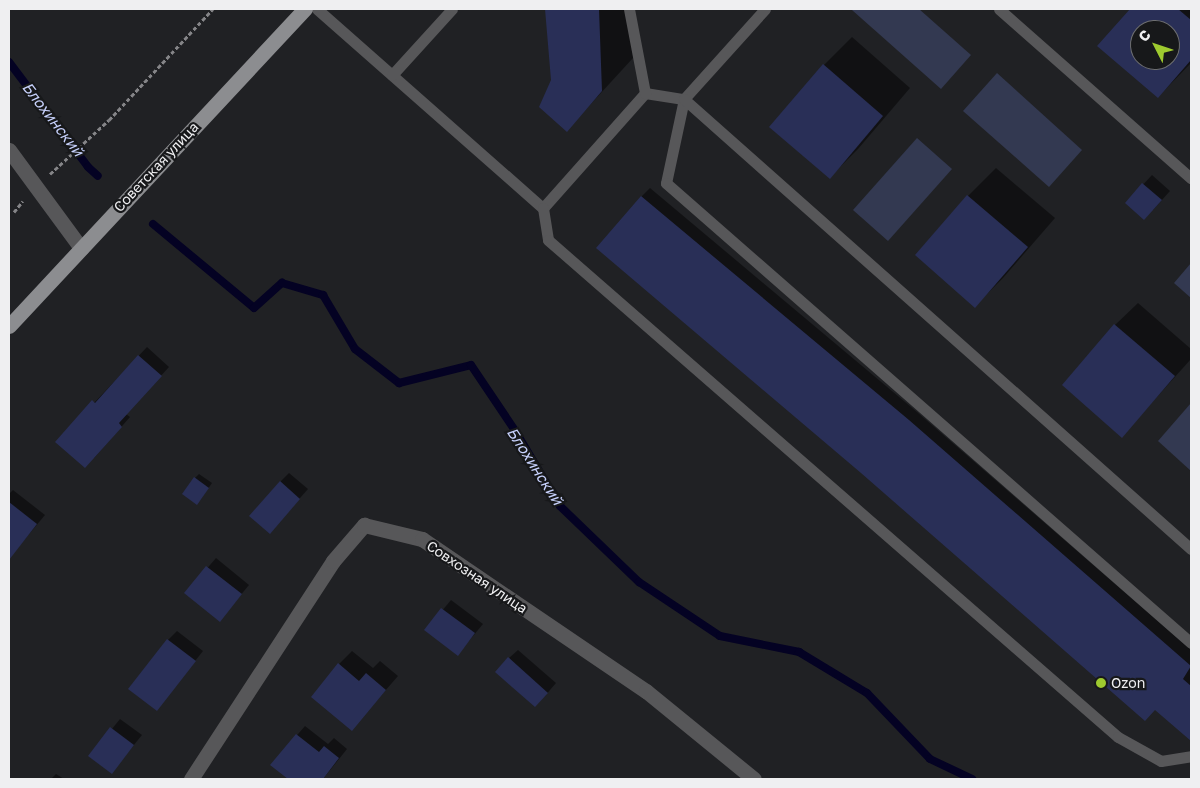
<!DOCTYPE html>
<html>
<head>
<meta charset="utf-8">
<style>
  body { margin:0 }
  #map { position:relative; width:1200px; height:788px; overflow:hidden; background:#202124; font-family:"Golos Text",sans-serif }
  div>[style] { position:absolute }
  .green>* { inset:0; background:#333951 }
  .shadow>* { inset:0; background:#0007 }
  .stream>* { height:8px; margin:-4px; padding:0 4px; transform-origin:4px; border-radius:4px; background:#040223 }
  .building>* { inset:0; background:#292f57 }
  .path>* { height:3px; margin-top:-1.5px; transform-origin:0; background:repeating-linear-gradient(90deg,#858588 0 4px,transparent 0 6.5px) }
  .lane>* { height:11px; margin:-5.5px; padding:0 5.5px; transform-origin:5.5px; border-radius:5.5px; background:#575759 }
  .street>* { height:15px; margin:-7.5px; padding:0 7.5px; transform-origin:7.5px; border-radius:7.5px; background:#575759 }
  .primary>* { height:15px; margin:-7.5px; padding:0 7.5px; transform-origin:7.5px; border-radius:7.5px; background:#8c8d90 }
  .dots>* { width:14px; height:14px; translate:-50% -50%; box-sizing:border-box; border:2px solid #17181a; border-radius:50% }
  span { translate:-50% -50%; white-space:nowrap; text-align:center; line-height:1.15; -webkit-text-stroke:4.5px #17181a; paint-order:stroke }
  .street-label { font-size:14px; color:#efeff1 }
  .poi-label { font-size:14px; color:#efeff1 }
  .left { translate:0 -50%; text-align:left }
  .water-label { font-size:15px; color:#c7d1fc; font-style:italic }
  .frame { position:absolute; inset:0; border:10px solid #efeff1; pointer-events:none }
  .north { position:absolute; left:1130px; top:20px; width:50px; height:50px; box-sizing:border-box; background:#17181a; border:1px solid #6d6e70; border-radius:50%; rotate:311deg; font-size:14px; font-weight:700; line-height:20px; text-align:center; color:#efeff1 }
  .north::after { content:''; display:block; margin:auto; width:18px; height:22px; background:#9eca2f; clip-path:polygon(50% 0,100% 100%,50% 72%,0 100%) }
</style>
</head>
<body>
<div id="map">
  <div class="green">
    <i style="clip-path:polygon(853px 9px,919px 9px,971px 55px,941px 89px,852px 10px)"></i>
    <i style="clip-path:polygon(997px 73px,1082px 150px,1049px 187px,963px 111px)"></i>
    <i style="clip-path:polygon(917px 138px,952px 169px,888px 241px,853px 210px)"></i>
    <i style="clip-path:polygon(1191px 263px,1191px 298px,1174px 283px)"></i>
    <i style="clip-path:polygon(1191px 403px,1191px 471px,1158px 441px)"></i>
  </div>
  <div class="shadow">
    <i style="clip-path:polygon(546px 9px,631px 9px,633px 58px,567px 130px,552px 80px)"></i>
    <i style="clip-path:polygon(evenodd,1131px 9px,1191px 9px,1191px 63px,1158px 97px,1099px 46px,1131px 9px,1140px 30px,1170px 30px,1170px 60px,1140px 60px,1140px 30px)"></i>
    <i style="clip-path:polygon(852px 37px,910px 88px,858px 149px,830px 177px,824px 65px)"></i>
    <i style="clip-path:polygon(996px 168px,1055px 218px,1003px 278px,975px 306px,917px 255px,968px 196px)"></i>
    <i style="clip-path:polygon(1152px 175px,1170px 191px,1153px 210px,1126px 203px)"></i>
    <i style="clip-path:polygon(650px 188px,917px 412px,1191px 650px,1191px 726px,1184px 733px,641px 197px)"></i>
    <i style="clip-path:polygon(1138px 303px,1191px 349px,1191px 359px,1122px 436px,1115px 325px)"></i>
    <i style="clip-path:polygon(147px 347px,169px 367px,126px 414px,130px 417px,94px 458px,57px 442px)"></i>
    <i style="clip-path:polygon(289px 473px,308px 489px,278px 523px,280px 482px)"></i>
    <i style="clip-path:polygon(199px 474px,212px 483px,201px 499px,195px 478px)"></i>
    <i style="clip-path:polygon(13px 490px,45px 515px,15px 551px,9px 547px,9px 494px)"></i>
    <i style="clip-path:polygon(216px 558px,249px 585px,220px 620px,186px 593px)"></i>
    <i style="clip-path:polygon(451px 600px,483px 624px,458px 654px,426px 630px)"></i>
    <i style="clip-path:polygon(177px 631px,203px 651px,157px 709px,168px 640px)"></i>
    <i style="clip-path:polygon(518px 650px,556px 683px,544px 697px,509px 658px)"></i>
    <i style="clip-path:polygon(352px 651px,373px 668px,380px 661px,398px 676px,352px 729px,339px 664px)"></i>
    <i style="clip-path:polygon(120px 719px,142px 735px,112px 772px,90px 756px)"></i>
    <i style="clip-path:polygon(305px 726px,328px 744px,334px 738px,347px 749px,323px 779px,290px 779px,272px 764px)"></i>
    <i style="clip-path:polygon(56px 774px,64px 779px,51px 779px)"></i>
  </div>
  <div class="stream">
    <i style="left:9px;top:62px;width:131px;rotate:53deg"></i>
    <i style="left:88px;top:167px;width:13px;rotate:42deg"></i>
    <i style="left:153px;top:224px;width:131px;rotate:39.7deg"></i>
    <i style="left:254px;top:308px;width:38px;rotate:-42deg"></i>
    <i style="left:282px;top:283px;width:43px;rotate:16.3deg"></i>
    <i style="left:323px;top:295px;width:63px;rotate:59.3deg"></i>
    <i style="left:355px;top:349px;width:56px;rotate:37.7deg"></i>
    <i style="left:399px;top:383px;width:74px;rotate:-14deg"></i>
    <i style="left:471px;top:365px;width:81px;rotate:56.1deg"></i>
    <i style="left:516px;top:432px;width:86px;rotate:59.3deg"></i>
    <i style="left:560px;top:506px;width:110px;rotate:43.9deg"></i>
    <i style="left:639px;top:582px;width:97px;rotate:33.7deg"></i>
    <i style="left:720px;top:636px;width:81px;rotate:11.4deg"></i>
    <i style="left:799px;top:652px;width:79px;rotate:31.1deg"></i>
    <i style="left:867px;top:693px;width:91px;rotate:46.3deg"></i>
    <i style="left:930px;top:759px;width:47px;rotate:25.5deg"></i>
  </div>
  <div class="building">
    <i style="clip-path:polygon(545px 9px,599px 9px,602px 91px,567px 132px,539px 107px,551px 80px)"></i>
    <i style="clip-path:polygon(evenodd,1130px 9px,1178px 9px,1191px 20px,1191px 60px,1158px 98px,1097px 46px,1130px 9px,1140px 30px,1170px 30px,1170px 60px,1140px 60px,1140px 30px)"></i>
    <i style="clip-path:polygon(823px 64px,883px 116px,830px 179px,769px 127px)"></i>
    <i style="clip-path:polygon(1142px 183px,1162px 200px,1144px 220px,1125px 203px)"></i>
    <i style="clip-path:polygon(967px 195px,1028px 247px,975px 308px,915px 255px)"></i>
    <i style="clip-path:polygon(641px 196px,909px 420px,1191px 666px,1183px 679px,1191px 686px,1191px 741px,1155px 710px,1145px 721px,861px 473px,596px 248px)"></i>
    <i style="clip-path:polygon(1114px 324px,1175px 376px,1122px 438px,1062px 385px)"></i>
    <i style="clip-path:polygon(138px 355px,162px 376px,119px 423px,122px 427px,85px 468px,55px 442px,92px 400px,95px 403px)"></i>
    <i style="clip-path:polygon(194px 477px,209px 488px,197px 505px,182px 494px)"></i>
    <i style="clip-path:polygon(280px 481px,300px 499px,270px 534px,249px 516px)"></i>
    <i style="clip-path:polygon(9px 502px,37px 524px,9px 560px)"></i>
    <i style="clip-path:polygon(206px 566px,242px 594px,220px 622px,184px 593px)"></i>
    <i style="clip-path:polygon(441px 608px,475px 633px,458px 656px,424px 630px)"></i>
    <i style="clip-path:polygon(167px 639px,196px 661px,157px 711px,128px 689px)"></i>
    <i style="clip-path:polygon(508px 657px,548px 693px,535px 707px,495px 672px)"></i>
    <i style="clip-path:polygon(338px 663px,359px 681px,366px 673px,386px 690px,352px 731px,311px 697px)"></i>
    <i style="clip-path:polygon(110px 727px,134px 745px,112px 774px,88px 756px)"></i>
    <i style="clip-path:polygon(296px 734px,319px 752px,324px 746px,339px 758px,323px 779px,288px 779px,270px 765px)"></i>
  </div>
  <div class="path">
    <i style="left:50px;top:174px;width:80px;rotate:-42.5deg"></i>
    <i style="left:109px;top:120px;width:152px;rotate:-46.9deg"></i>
    <i style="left:14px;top:212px;width:14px;rotate:-51deg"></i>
  </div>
  <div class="lane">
    <i style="left:317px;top:9px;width:301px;rotate:41.4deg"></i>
    <i style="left:543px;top:208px;width:154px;rotate:-48.4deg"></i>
    <i style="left:645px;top:93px;width:39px;rotate:9deg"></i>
    <i style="left:684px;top:99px;width:86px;rotate:102.1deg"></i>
    <i style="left:666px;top:183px;width:698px;rotate:41.22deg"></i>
    <i style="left:629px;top:9px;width:86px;rotate:79.2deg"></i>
    <i style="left:765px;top:9px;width:121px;rotate:132deg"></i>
    <i style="left:684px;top:99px;width:678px;rotate:41.59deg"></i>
    <i style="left:999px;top:9px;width:256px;rotate:41.4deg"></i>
    <i style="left:392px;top:75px;width:89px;rotate:-47.7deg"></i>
    <i style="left:543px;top:208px;width:32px;rotate:81deg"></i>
    <i style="left:548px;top:240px;width:756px;rotate:41.09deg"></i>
    <i style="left:1118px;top:737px;width:49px;rotate:29.2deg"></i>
    <i style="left:1161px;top:761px;width:30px;rotate:-9deg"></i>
  </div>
  <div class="street">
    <i style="left:9px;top:150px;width:122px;rotate:53.7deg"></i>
    <i style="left:191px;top:779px;width:260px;rotate:-56.9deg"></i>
    <i style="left:333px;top:561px;width:48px;rotate:-49.3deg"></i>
    <i style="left:364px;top:525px;width:60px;rotate:13.6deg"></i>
    <i style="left:422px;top:539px;width:271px;rotate:34.2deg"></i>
    <i style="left:646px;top:691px;width:139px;rotate:39.2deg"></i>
  </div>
  <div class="primary">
    <i style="left:9px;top:326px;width:434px;rotate:-47deg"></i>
  </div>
  <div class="dots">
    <i style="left:1101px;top:683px;background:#9eca2f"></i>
  </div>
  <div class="street-label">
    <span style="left:156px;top:167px;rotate:-47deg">Советская улица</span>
    <span style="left:477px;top:577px;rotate:34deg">Совхозная улица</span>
  </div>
  <div class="poi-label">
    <span class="left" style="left:1111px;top:683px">Ozon</span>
  </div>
  <div class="water-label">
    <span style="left:53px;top:119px;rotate:52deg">Блохинский</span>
    <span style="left:535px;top:466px;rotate:57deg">Блохинский</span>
  </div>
  <div class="frame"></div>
  <div class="north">С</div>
</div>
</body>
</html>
